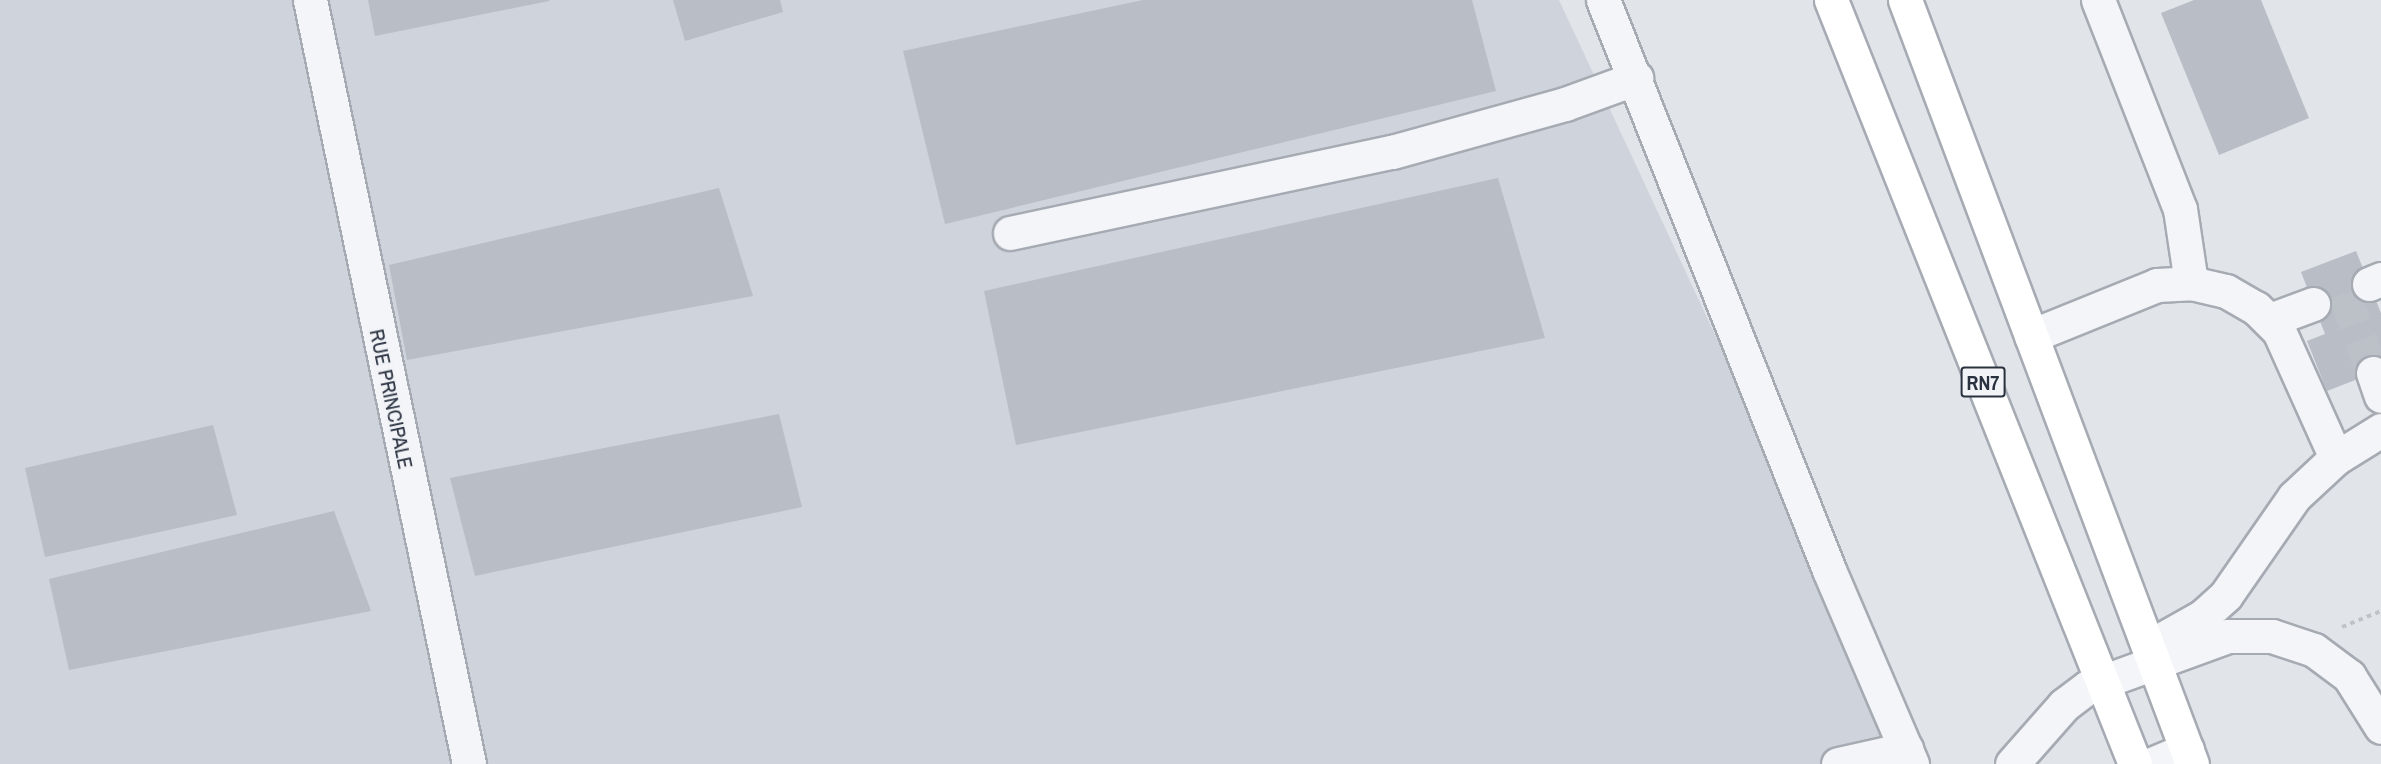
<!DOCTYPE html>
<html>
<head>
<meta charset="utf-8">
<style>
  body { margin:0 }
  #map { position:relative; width:2381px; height:764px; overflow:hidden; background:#e1e4e9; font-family:"Archivo Narrow",sans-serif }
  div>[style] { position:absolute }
  .built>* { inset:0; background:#cfd3db }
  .building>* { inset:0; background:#b8bdc6 }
  .minor-tunnel>* { height:33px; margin-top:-16.5px; transform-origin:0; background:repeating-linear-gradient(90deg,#bcc0c7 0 33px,transparent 0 49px) }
  .path>* { height:4px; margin-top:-2px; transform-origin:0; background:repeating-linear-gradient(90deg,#bfc2c8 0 4.5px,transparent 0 9px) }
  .roads { filter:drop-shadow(2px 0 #a6abb3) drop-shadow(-2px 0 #a6abb3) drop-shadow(0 2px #a6abb3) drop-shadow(0 -2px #a6abb3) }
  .minor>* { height:33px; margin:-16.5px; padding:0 16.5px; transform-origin:16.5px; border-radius:16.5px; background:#f4f5f8 }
  .major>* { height:33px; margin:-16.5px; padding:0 16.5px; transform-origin:16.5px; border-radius:16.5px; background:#fff }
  span { translate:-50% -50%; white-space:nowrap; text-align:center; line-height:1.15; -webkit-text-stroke:5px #f1f3f7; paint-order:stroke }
  .shield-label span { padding:2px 4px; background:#f1f3f7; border:2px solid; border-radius:4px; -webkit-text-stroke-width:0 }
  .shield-label { font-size:20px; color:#2a3240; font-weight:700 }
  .street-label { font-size:21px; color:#2a3240 }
</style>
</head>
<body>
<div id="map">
  <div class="built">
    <i style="clip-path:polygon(0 0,1559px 0,1915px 764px,0 764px)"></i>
  </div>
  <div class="building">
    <i style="clip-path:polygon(368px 0,549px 0,549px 1px,375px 36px)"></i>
    <i style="clip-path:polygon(673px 0,780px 0,783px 12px,685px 41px)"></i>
    <i style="clip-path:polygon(1143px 0,1472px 0,1496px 91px,945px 224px,903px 51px)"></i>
    <i style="clip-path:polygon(2194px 0,2261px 0,2309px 118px,2219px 155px,2161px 13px)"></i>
    <i style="clip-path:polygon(1498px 178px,1545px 338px,1016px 445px,984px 291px)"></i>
    <i style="clip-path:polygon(719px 188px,753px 296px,407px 360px,389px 265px)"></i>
    <i style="clip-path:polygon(2356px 251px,2381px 313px,2381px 370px,2327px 391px,2307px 341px,2325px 334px,2301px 272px)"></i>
    <i style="clip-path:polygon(779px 414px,802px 507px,475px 576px,450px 478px)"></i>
    <i style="clip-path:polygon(213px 425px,237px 515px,45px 557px,25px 468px)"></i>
    <i style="clip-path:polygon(334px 511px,371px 611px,69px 670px,49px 579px)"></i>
  </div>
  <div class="minor-tunnel">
    <i style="left:2344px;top:293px;width:85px;rotate:70.1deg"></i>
  </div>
  <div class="path">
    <i style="left:2342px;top:627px;width:42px;rotate:-22.3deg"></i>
  </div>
  <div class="roads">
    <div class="minor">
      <i style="left:310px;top:0;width:780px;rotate:78.24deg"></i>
      <i style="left:1603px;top:0;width:613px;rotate:68.37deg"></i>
      <i style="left:1829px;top:570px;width:211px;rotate:66.8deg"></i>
      <i style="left:2098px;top:0;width:225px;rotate:68.6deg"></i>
      <i style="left:2180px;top:209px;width:75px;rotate:81.5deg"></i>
      <i style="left:1010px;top:233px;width:390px;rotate:-12deg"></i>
      <i style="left:1392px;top:152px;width:180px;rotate:-15.5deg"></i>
      <i style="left:1565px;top:104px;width:76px;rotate:-20.1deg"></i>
      <i style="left:2369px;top:284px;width:13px;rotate:-23deg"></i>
      <i style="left:2270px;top:320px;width:46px;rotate:-20.4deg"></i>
      <i style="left:2031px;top:336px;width:136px;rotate:-22deg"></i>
      <i style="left:2157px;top:285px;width:34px;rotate:-3deg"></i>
      <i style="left:2191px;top:283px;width:36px;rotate:13deg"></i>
      <i style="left:2226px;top:291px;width:34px;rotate:30deg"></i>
      <i style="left:2256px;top:308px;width:33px;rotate:45deg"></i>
      <i style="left:2279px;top:331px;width:139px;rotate:65.8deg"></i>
      <i style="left:2373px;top:373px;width:24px;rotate:71deg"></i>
      <i style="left:2155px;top:643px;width:55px;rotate:-29.4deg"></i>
      <i style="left:2203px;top:616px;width:31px;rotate:-42deg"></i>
      <i style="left:2226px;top:595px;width:119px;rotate:-55.2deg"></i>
      <i style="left:2294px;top:497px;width:57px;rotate:-42.9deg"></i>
      <i style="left:2336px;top:458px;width:53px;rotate:-31.9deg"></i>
      <i style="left:1838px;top:764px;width:70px;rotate:-12.4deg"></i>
      <i style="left:2012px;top:764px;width:79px;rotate:-48.6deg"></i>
      <i style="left:2064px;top:705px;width:30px;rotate:-37deg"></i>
      <i style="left:2088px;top:687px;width:149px;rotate:-20deg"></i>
      <i style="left:2228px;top:636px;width:44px"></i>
      <i style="left:2272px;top:636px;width:44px;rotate:18.4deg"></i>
      <i style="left:2314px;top:650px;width:44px;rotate:36.6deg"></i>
      <i style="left:2349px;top:676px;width:60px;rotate:57.9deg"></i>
      <i style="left:2152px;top:764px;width:38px;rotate:-23deg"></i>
    </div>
    <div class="major">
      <i style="left:1831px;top:0;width:822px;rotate:68.3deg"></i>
      <i style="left:1905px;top:0;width:816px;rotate:69.41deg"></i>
    </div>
  </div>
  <div class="shield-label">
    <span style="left:1983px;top:382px">RN7</span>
  </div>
  <div class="street-label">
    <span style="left:391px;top:399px;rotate:78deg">RUE PRINCIPALE</span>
  </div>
</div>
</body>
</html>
